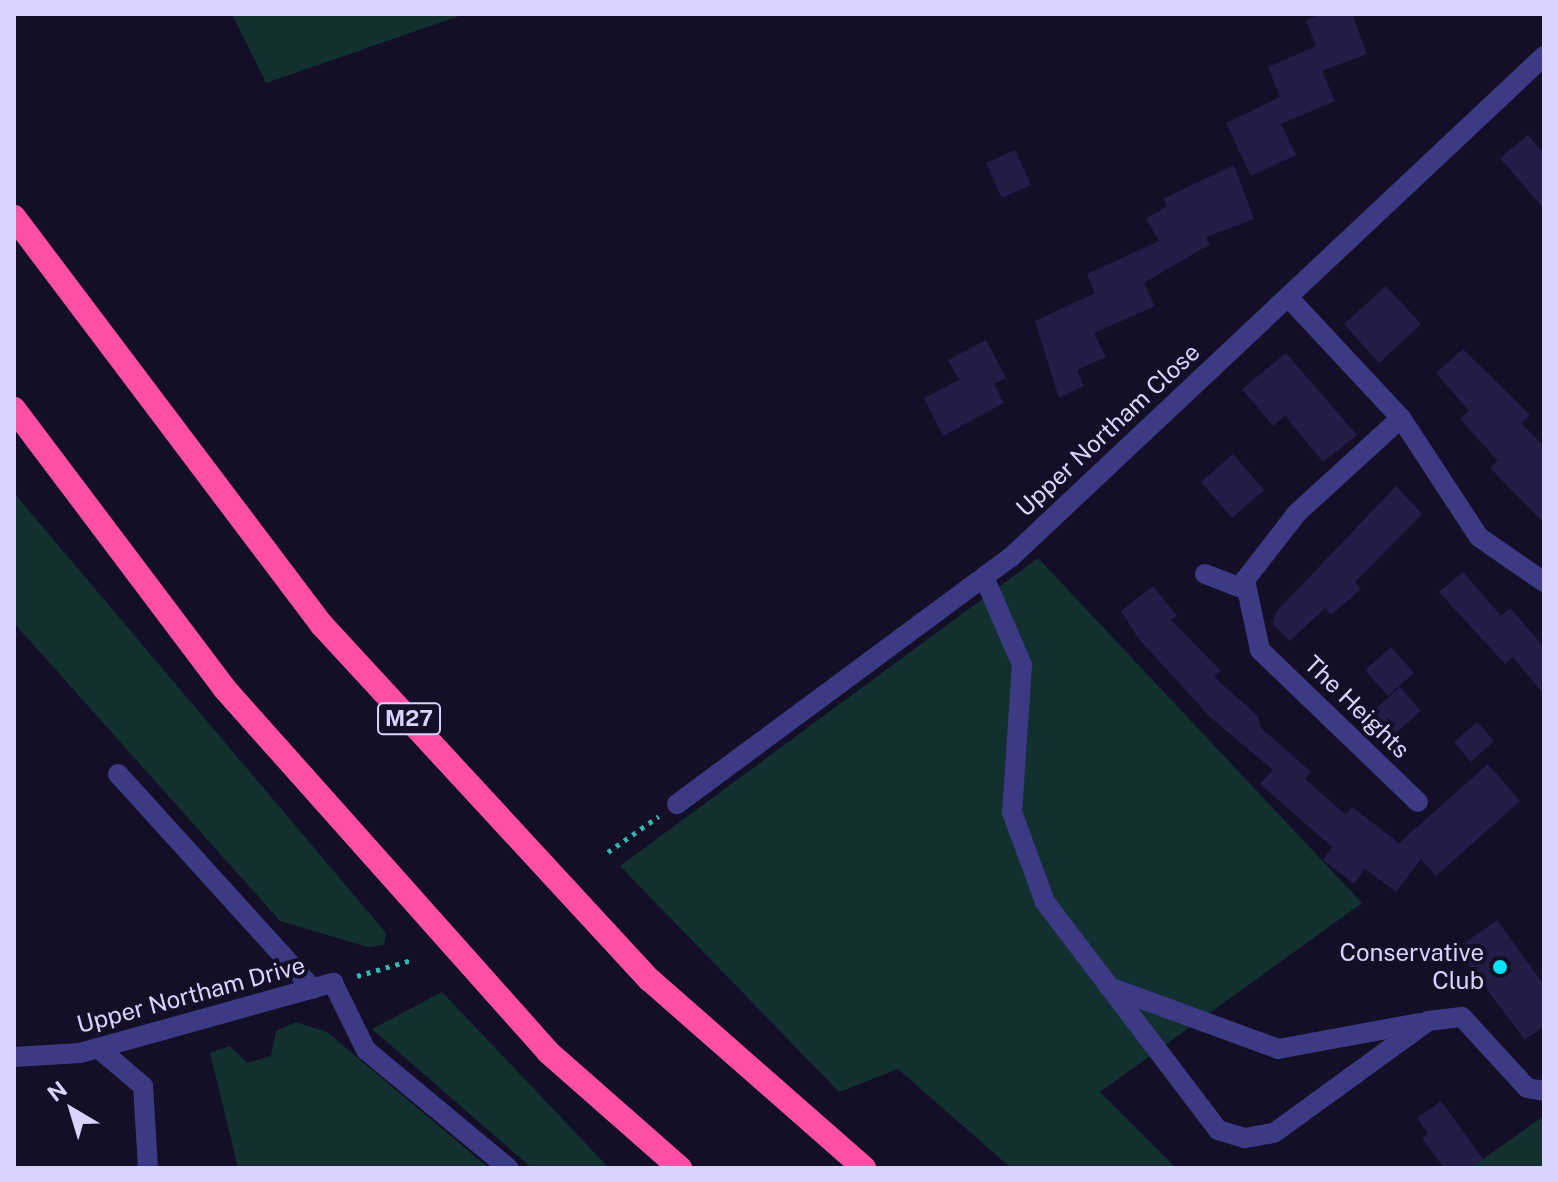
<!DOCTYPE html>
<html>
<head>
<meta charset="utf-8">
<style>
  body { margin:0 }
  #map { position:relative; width:1558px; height:1182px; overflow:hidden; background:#130f26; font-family:"Public Sans",sans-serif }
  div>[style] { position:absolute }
  .green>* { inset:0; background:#12302f }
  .building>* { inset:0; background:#241b47 }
  .path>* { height:5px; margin-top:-2.5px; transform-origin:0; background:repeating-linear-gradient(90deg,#2fb8b0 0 4px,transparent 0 10px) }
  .minor>* { height:20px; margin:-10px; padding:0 10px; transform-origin:10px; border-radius:10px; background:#3d3a85 }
  .highway>* { height:24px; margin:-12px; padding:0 12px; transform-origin:12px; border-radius:12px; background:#ff4fa3 }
  .dots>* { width:22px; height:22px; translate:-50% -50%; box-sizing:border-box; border:4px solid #130f26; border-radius:50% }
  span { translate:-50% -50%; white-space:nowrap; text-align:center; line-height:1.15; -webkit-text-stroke:8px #130f26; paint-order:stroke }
  .shield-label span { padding:2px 6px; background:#130f26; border:2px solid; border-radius:6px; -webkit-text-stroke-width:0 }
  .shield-label { font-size:22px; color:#d9d4ff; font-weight:700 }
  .street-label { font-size:24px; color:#d9d4ff }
  .poi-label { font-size:24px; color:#d9d4ff }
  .right { translate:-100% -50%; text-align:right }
  .frame { position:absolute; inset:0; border:16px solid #d9d4ff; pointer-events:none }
  .north { position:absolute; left:32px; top:1070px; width:80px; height:80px; -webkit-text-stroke:6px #130f26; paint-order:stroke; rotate:322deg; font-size:22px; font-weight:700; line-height:32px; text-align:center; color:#d9d4ff }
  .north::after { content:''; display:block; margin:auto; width:28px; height:36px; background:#d9d4ff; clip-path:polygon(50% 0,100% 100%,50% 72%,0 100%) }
</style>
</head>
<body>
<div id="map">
  <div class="green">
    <i style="clip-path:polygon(232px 14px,465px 14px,266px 83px)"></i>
    <i style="clip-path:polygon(14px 493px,386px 933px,384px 945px,368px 947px,280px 921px,14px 623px)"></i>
    <i style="clip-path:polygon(1038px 558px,1362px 903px,1100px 1092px,1176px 1168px,1011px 1168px,898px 1069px,839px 1092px,620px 866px)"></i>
    <i style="clip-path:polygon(442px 992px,609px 1168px,532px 1168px,372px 1029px)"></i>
    <i style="clip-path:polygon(296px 1022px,327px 1032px,489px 1168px,238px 1168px,210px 1053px,230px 1046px,247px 1063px,271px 1056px,276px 1031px)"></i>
    <i style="clip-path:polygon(1544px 1116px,1544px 1168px,1470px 1168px)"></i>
  </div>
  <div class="building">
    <i style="clip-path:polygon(1321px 14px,1352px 14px,1367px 54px,1322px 71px,1335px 101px,1281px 124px,1296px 155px,1251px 176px,1226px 123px,1280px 97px,1268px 67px,1316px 46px,1306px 20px)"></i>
    <i style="clip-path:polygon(1528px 135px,1544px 154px,1544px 209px,1500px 158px)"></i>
    <i style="clip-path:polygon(1015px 150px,1031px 185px,1002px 198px,986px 163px)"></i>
    <i style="clip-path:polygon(1234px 165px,1254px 219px,1206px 237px,1210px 244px,1144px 283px,1155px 306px,1094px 333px,1106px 357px,1077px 370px,1084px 386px,1059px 398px,1035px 321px,1095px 293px,1087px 274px,1159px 241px,1146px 219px,1167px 206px,1163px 199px)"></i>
    <i style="clip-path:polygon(1386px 286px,1421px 324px,1379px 363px,1344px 324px)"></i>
    <i style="clip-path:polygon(986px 340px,1006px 378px,994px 384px,1004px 403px,943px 436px,924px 398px,959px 380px,948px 360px)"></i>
    <i style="clip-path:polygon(1463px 349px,1530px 415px,1521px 423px,1544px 446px,1544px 523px,1490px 468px,1498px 461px,1460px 419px,1469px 411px,1436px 373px)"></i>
    <i style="clip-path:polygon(1286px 353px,1357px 435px,1323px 462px,1285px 416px,1273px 426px,1242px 389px)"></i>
    <i style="clip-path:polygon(1233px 454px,1264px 490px,1232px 518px,1201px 482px)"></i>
    <i style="clip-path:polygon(1396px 486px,1422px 514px,1355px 582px,1361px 589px,1331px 615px,1325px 608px,1290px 641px,1272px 623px,1277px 611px)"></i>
    <i style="clip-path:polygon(1463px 572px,1501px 616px,1510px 608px,1544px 647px,1544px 695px,1513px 657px,1505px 664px,1439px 592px)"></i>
    <i style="clip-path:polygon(1153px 586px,1177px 616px,1171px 620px,1221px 671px,1214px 677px,1258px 716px,1261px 728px,1311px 772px,1305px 779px,1346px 815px,1352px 807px,1399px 843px,1488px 764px,1520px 801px,1436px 876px,1421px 859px,1396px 892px,1365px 869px,1354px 884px,1323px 860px,1332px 847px,1260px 784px,1273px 770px,1210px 717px,1138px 638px,1121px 611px)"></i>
    <i style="clip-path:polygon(1391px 647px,1414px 673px,1388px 696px,1365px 670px)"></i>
    <i style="clip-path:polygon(1400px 687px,1421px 711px,1384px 743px,1364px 719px)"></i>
    <i style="clip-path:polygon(1477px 722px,1494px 741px,1471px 762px,1454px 742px)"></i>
    <i style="clip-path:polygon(1497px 920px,1544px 985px,1544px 1026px,1525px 1040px,1456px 949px)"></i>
    <i style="clip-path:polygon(1441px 1101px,1483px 1159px,1470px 1168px,1444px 1168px,1422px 1138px,1428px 1134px,1417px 1118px)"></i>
  </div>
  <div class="path">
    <i style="left:608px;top:852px;width:62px;rotate:-35.2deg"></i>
    <i style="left:357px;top:976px;width:60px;rotate:-16.3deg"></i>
  </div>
  <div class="minor">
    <i style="left:1288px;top:297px;width:166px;rotate:47deg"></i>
    <i style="left:1401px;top:418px;width:142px;rotate:56.8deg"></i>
    <i style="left:1479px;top:537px;width:79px;rotate:34.7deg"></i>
    <i style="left:1401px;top:418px;width:141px;rotate:137.6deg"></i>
    <i style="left:1297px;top:513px;width:85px;rotate:127.8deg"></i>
    <i style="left:1245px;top:580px;width:72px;rotate:77.9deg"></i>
    <i style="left:1260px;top:650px;width:219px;rotate:43.9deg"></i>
    <i style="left:1205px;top:574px;width:45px;rotate:20.9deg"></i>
    <i style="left:984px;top:577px;width:96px;rotate:66.6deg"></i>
    <i style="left:1022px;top:665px;width:147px;rotate:93.9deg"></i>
    <i style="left:1012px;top:812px;width:96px;rotate:69.9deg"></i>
    <i style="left:1045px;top:902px;width:286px;rotate:52.8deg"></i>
    <i style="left:1218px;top:1130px;width:28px;rotate:17deg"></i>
    <i style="left:1245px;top:1138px;width:29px;rotate:-10deg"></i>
    <i style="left:1274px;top:1133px;width:190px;rotate:-36deg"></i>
    <i style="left:1428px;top:1021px;width:34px;rotate:-7deg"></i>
    <i style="left:1462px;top:1017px;width:96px;rotate:47.5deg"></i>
    <i style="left:1527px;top:1088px;width:17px;rotate:10deg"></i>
    <i style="left:118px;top:774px;width:290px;rotate:47.8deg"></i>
    <i style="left:677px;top:804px;width:414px;rotate:-36.5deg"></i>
    <i style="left:1010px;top:558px;width:733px;rotate:-43.23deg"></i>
    <i style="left:1109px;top:987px;width:180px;rotate:20.1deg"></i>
    <i style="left:1278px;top:1049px;width:144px;rotate:-10.4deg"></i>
    <i style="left:98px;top:1048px;width:59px;rotate:40.2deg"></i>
    <i style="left:143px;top:1086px;width:82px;rotate:86.5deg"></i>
    <i style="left:14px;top:1057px;width:66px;rotate:-3.5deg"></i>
    <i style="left:80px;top:1053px;width:263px;rotate:-15.5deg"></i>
    <i style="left:333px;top:983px;width:75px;rotate:63.8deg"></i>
    <i style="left:366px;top:1050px;width:185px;rotate:39.7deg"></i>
  </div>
  <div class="highway">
    <i style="left:14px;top:217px;width:510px;rotate:52.97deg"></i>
    <i style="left:321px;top:624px;width:485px;rotate:47.3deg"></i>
    <i style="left:650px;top:980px;width:285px;rotate:41.3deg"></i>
    <i style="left:14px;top:409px;width:349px;rotate:53deg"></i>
    <i style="left:224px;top:688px;width:487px;rotate:48.3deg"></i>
    <i style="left:548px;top:1052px;width:176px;rotate:41.3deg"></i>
  </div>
  <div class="dots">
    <i style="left:1500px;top:967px;background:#00e5ff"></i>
  </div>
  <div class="shield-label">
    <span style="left:409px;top:719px">M27</span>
  </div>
  <div class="street-label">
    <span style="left:1108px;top:430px;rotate:-43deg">Upper Northam Close</span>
    <span style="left:1357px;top:707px;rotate:44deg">The Heights</span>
    <span style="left:191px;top:995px;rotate:-15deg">Upper Northam Drive</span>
  </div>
  <div class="poi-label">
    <span class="right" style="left:1484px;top:967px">Conservative<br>Club</span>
  </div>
  <div class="frame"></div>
  <div class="north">N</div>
</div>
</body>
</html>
